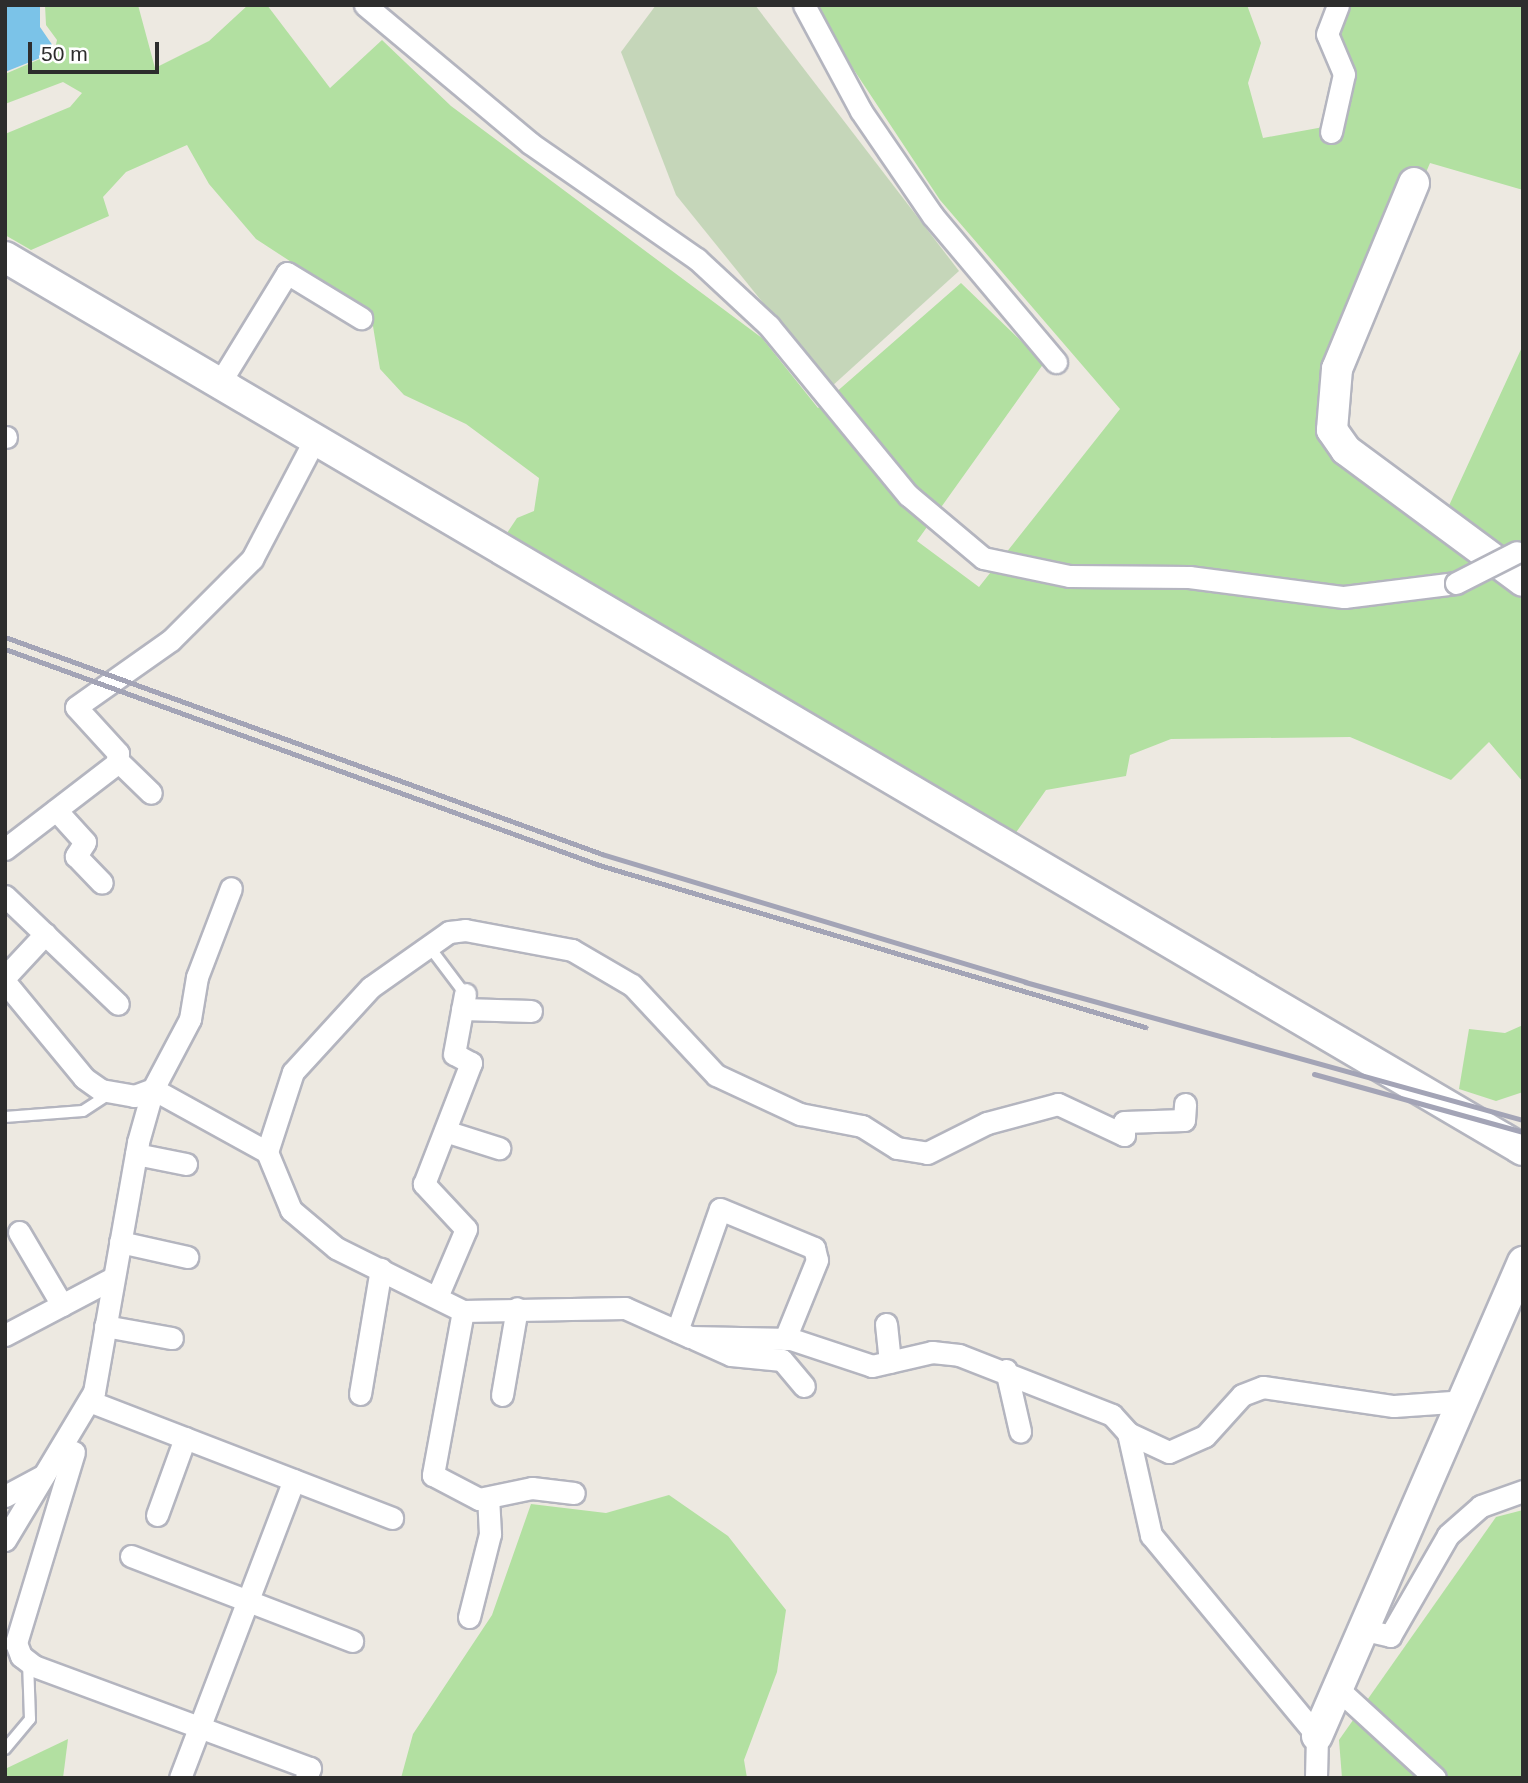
<!DOCTYPE html>
<html>
<head>
<meta charset="utf-8">
<style>
  body { margin:0 }
  #map { position:relative; width:1528px; height:1783px; overflow:hidden; background:#ede9e1; font-family:Helvetica,sans-serif }
  div>[style] { position:absolute }
  .green>* { inset:0; background:#b2e0a1 }
  .cemetery>* { inset:0; background:#c5d6b9 }
  .water>* { inset:0; background:#7bc3e8 }
  .roads { filter:drop-shadow(2px 0 #b4b5bf) drop-shadow(-2px 0 #b4b5bf) drop-shadow(0 2px #b4b5bf) drop-shadow(0 -2px #b4b5bf) }
  .lane>* { height:10px; margin:-5px; padding:0 5px; transform-origin:5px; border-radius:5px; background:#fff }
  .street>* { height:21px; margin:-10.5px; padding:0 10.5px; transform-origin:10.5px; border-radius:10.5px; background:#fff }
  .secondary>* { height:30px; margin:-15px; padding:0 15px; transform-origin:15px; border-radius:15px; background:#fff }
  .rail>* { height:5px; margin:-2.5px; padding:0 2.5px; transform-origin:2.5px; border-radius:2.5px; background:#a3a4b6 }
  .bridges { filter:drop-shadow(2px 0 #b4b5bf) drop-shadow(-2px 0 #b4b5bf) drop-shadow(0 2px #b4b5bf) drop-shadow(0 -2px #b4b5bf) }
  .street-bridge>* { height:21px; margin:-10.5px; padding:0 10.5px; transform-origin:10.5px; border-radius:10.5px; background:#fff }
  span { translate:-50% -50%; white-space:nowrap; text-align:center; line-height:1.15; -webkit-text-stroke:7px #fff; paint-order:stroke }
  .frame { position:absolute; inset:0; border:7px solid #2d2d2d; pointer-events:none }
  .scale { position:absolute; left:28px; top:42px; width:131px; height:32px; box-sizing:border-box; border:4px solid #2d2d2d; border-top:0; padding-left:9px; font-size:21px; line-height:24px; white-space:nowrap; color:#2d2d2d; -webkit-text-stroke:5px #fff; paint-order:stroke }
</style>
</head>
<body>
<div id="map">
  <div class="green">
    <i style="clip-path:polygon(45px 5px,138px 5px,155px 68px,209px 41px,248px 5px,267px 5px,330px 88px,382px 40px,451px 106px,762px 338px,818px 408px,961px 283px,1044px 363px,917px 541px,979px 587px,1120px 409px,940px 200px,811px 5px,1247px 5px,1261px 43px,1248px 83px,1263px 138px,1340px 124px,1338px 37px,1346px 5px,1523px 5px,1523px 190px,1430px 163px,1335px 385px,1331px 435px,1379px 494px,1435px 536px,1523px 345px,1523px 782px,1489px 742px,1451px 780px,1350px 737px,1171px 739px,1130px 755px,1126px 776px,1046px 790px,1015px 834px,505px 536px,517px 518px,534px 511px,539px 478px,466px 424px,404px 395px,380px 369px,371px 314px,256px 239px,209px 184px,187px 145px,126px 172px,103px 197px,109px 216px,31px 250px,5px 235px,5px 134px,70px 107px,82px 93px,63px 82px,5px 104px,5px 74px,54px 53px,57px 40px,46px 25px)"></i>
    <i style="clip-path:polygon(1523px 1025px,1523px 1092px,1496px 1101px,1459px 1089px,1469px 1029px,1505px 1033px)"></i>
    <i style="clip-path:polygon(669px 1495px,728px 1536px,786px 1610px,777px 1672px,744px 1760px,747px 1778px,401px 1778px,413px 1734px,492px 1615px,531px 1504px,606px 1513px)"></i>
    <i style="clip-path:polygon(1523px 1510px,1523px 1778px,1342px 1778px,1339px 1740px,1496px 1517px)"></i>
    <i style="clip-path:polygon(68px 1739px,63px 1778px,5px 1778px,5px 1769px)"></i>
  </div>
  <div class="cemetery">
    <i style="clip-path:polygon(656px 5px,755px 5px,959px 271px,831px 387px,676px 195px,621px 52px)"></i>
  </div>
  <div class="water">
    <i style="clip-path:polygon(5px 5px,40px 5px,40px 27px,53px 46px,45px 56px,5px 72px)"></i>
  </div>
  <div class="roads">
    <div class="lane">
      <i style="left:428px;top:945px;width:61px;rotate:52.9deg"></i>
      <i style="left:5px;top:1117px;width:78px;rotate:-4.4deg"></i>
      <i style="left:83px;top:1111px;width:31px;rotate:-33deg"></i>
      <i style="left:5px;top:1749px;width:39px;rotate:-50deg"></i>
      <i style="left:30px;top:1719px;width:58px;rotate:-92deg"></i>
    </div>
    <div class="street">
      <i style="left:365px;top:5px;width:215px;rotate:39.9deg"></i>
      <i style="left:530px;top:143px;width:203px;rotate:34.8deg"></i>
      <i style="left:697px;top:259px;width:98px;rotate:42.9deg"></i>
      <i style="left:769px;top:326px;width:219px;rotate:50.6deg"></i>
      <i style="left:908px;top:495px;width:98px;rotate:40deg"></i>
      <i style="left:983px;top:558px;width:88px;rotate:11.8deg"></i>
      <i style="left:1069px;top:576px;width:120px;rotate:0.5deg"></i>
      <i style="left:1189px;top:577px;width:156px;rotate:7.4deg"></i>
      <i style="left:1344px;top:597px;width:113px;rotate:-7.1deg"></i>
      <i style="left:804px;top:5px;width:120px;rotate:61.7deg"></i>
      <i style="left:861px;top:111px;width:127px;rotate:55.6deg"></i>
      <i style="left:933px;top:216px;width:191px;rotate:49.9deg"></i>
      <i style="left:1331px;top:132px;width:59px;rotate:-77.4deg"></i>
      <i style="left:1344px;top:74px;width:43px;rotate:-113deg"></i>
      <i style="left:1327px;top:34px;width:31px;rotate:-69deg"></i>
      <i style="left:219px;top:384px;width:130px;rotate:-58.5deg"></i>
      <i style="left:287px;top:273px;width:87px;rotate:31.3deg"></i>
      <i style="left:5px;top:437px;width:1px"></i>
      <i style="left:117px;top:760px;width:47px;rotate:44.1deg"></i>
      <i style="left:56px;top:810px;width:43px;rotate:47.8deg"></i>
      <i style="left:85px;top:842px;width:17px;rotate:123deg"></i>
      <i style="left:76px;top:856px;width:37px;rotate:46deg"></i>
      <i style="left:5px;top:849px;width:141px;rotate:-37.5deg"></i>
      <i style="left:117px;top:763px;width:10px;rotate:-84deg"></i>
      <i style="left:118px;top:753px;width:62px;rotate:-132.4deg"></i>
      <i style="left:76px;top:707px;width:116px;rotate:-35.2deg"></i>
      <i style="left:171px;top:640px;width:115px;rotate:-45deg"></i>
      <i style="left:252px;top:559px;width:133px;rotate:-62.3deg"></i>
      <i style="left:5px;top:896px;width:156px;rotate:43.7deg"></i>
      <i style="left:5px;top:977px;width:59px;rotate:-47.1deg"></i>
      <i style="left:5px;top:982px;width:124px;rotate:50.5deg"></i>
      <i style="left:84px;top:1078px;width:21px;rotate:35deg"></i>
      <i style="left:101px;top:1090px;width:34px;rotate:10deg"></i>
      <i style="left:134px;top:1096px;width:20px;rotate:-20deg"></i>
      <i style="left:153px;top:1089px;width:130px;rotate:28.9deg"></i>
      <i style="left:267px;top:1152px;width:63px;rotate:67.5deg"></i>
      <i style="left:291px;top:1210px;width:59px;rotate:40.2deg"></i>
      <i style="left:336px;top:1248px;width:142px;rotate:26.4deg"></i>
      <i style="left:463px;top:1311px;width:162px;rotate:-1.1deg"></i>
      <i style="left:625px;top:1308px;width:71px;rotate:24deg"></i>
      <i style="left:690px;top:1337px;width:101px;rotate:1.1deg"></i>
      <i style="left:791px;top:1339px;width:85px;rotate:18.4deg"></i>
      <i style="left:872px;top:1366px;width:62px;rotate:-13.1deg"></i>
      <i style="left:932px;top:1352px;width:27px;rotate:6deg"></i>
      <i style="left:959px;top:1355px;width:164px;rotate:21.4deg"></i>
      <i style="left:1112px;top:1415px;width:24px;rotate:48deg"></i>
      <i style="left:1128px;top:1433px;width:45px;rotate:24.9deg"></i>
      <i style="left:1169px;top:1452px;width:39px;rotate:-24deg"></i>
      <i style="left:1205px;top:1436px;width:55px;rotate:-47.9deg"></i>
      <i style="left:1242px;top:1395px;width:22px;rotate:-21deg"></i>
      <i style="left:1263px;top:1387px;width:132px;rotate:8.3deg"></i>
      <i style="left:1394px;top:1406px;width:72px;rotate:-4deg"></i>
      <i style="left:462px;top:1009px;width:69px;rotate:1.7deg"></i>
      <i style="left:445px;top:1131px;width:57px;rotate:17.5deg"></i>
      <i style="left:267px;top:1152px;width:84px;rotate:-72deg"></i>
      <i style="left:293px;top:1072px;width:115px;rotate:-47.5deg"></i>
      <i style="left:371px;top:987px;width:95px;rotate:-35.2deg"></i>
      <i style="left:449px;top:932px;width:16px;rotate:-7deg"></i>
      <i style="left:465px;top:930px;width:109px;rotate:10.6deg"></i>
      <i style="left:572px;top:950px;width:69px;rotate:30.3deg"></i>
      <i style="left:632px;top:985px;width:123px;rotate:47deg"></i>
      <i style="left:716px;top:1075px;width:93px;rotate:24.9deg"></i>
      <i style="left:800px;top:1114px;width:63px;rotate:11deg"></i>
      <i style="left:862px;top:1126px;width:41px;rotate:32.2deg"></i>
      <i style="left:897px;top:1148px;width:30px;rotate:9deg"></i>
      <i style="left:927px;top:1153px;width:67px;rotate:-26.6deg"></i>
      <i style="left:987px;top:1123px;width:73px;rotate:-15deg"></i>
      <i style="left:1058px;top:1104px;width:73px;rotate:25.2deg"></i>
      <i style="left:1124px;top:1135px;width:13px;rotate:-90deg"></i>
      <i style="left:1124px;top:1122px;width:60px;rotate:-1.9deg"></i>
      <i style="left:1184px;top:1120px;width:16px;rotate:-86deg"></i>
      <i style="left:136px;top:1154px;width:51px;rotate:11.3deg"></i>
      <i style="left:19px;top:1232px;width:85px;rotate:59.5deg"></i>
      <i style="left:120px;top:1242px;width:69px;rotate:12.6deg"></i>
      <i style="left:437px;top:1297px;width:74px;rotate:-66.9deg"></i>
      <i style="left:466px;top:1229px;width:62px;rotate:-133deg"></i>
      <i style="left:424px;top:1184px;width:130px;rotate:-68.8deg"></i>
      <i style="left:471px;top:1063px;width:19px;rotate:-152deg"></i>
      <i style="left:454px;top:1054px;width:61px;rotate:-79.6deg"></i>
      <i style="left:463px;top:1311px;width:167px;rotate:100.4deg"></i>
      <i style="left:433px;top:1475px;width:52px;rotate:27.6deg"></i>
      <i style="left:479px;top:1499px;width:54px;rotate:-11.7deg"></i>
      <i style="left:532px;top:1488px;width:42px;rotate:6.8deg"></i>
      <i style="left:886px;top:1324px;width:38px;rotate:84deg"></i>
      <i style="left:105px;top:1326px;width:68px;rotate:10.2deg"></i>
      <i style="left:677px;top:1331px;width:129px;rotate:-70.6deg"></i>
      <i style="left:720px;top:1209px;width:102px;rotate:22.5deg"></i>
      <i style="left:814px;top:1248px;width:12px;rotate:76deg"></i>
      <i style="left:817px;top:1260px;width:85px;rotate:112.1deg"></i>
      <i style="left:5px;top:1335px;width:122px;rotate:-27.8deg"></i>
      <i style="left:695px;top:1339px;width:39px;rotate:24deg"></i>
      <i style="left:731px;top:1355px;width:51px;rotate:5.6deg"></i>
      <i style="left:782px;top:1360px;width:34px;rotate:50deg"></i>
      <i style="left:1006px;top:1370px;width:63px;rotate:77.1deg"></i>
      <i style="left:360px;top:1394px;width:127px;rotate:-80.5deg"></i>
      <i style="left:502px;top:1395px;width:88px;rotate:-80.2deg"></i>
      <i style="left:89px;top:1401px;width:325px;rotate:21.1deg"></i>
      <i style="left:1128px;top:1433px;width:105px;rotate:77.3deg"></i>
      <i style="left:1151px;top:1535px;width:261px;rotate:50.4deg"></i>
      <i style="left:1317px;top:1736px;width:42px;rotate:91.4deg"></i>
      <i style="left:74px;top:1452px;width:200px;rotate:106.9deg"></i>
      <i style="left:16px;top:1643px;width:14px;rotate:69deg"></i>
      <i style="left:21px;top:1656px;width:16px;rotate:38deg"></i>
      <i style="left:34px;top:1666px;width:294px;rotate:20.3deg"></i>
      <i style="left:310px;top:1768px;width:11px;rotate:112deg"></i>
      <i style="left:5px;top:1496px;width:44px;rotate:-28.3deg"></i>
      <i style="left:157px;top:1515px;width:82px;rotate:-70deg"></i>
      <i style="left:5px;top:1540px;width:173px;rotate:-59deg"></i>
      <i style="left:94px;top:1392px;width:254px;rotate:-80deg"></i>
      <i style="left:138px;top:1142px;width:55px;rotate:-74.2deg"></i>
      <i style="left:153px;top:1089px;width:79px;rotate:-62.1deg"></i>
      <i style="left:190px;top:1019px;width:43px;rotate:-80.5deg"></i>
      <i style="left:197px;top:977px;width:95px;rotate:-69.1deg"></i>
      <i style="left:131px;top:1556px;width:237px;rotate:21deg"></i>
      <i style="left:469px;top:1617px;width:86px;rotate:-75.8deg"></i>
      <i style="left:490px;top:1534px;width:34px;rotate:-93deg"></i>
      <i style="left:1365px;top:1630px;width:26px;rotate:13deg"></i>
      <i style="left:1390px;top:1636px;width:116px;rotate:-60.1deg"></i>
      <i style="left:1448px;top:1535px;width:44px;rotate:-41.3deg"></i>
      <i style="left:1481px;top:1506px;width:45px;rotate:-19.7deg"></i>
      <i style="left:1339px;top:1690px;width:130px;rotate:42.5deg"></i>
      <i style="left:180px;top:1778px;width:319px;rotate:-69.1deg"></i>
    </div>
    <div class="secondary">
      <i style="left:1414px;top:183px;width:201px;rotate:112.5deg"></i>
      <i style="left:1337px;top:369px;width:61px;rotate:94.7deg"></i>
      <i style="left:1332px;top:430px;width:24px;rotate:55deg"></i>
      <i style="left:1346px;top:450px;width:220px;rotate:36.5deg"></i>
      <i style="left:5px;top:257px;width:1761px;rotate:30.47deg"></i>
      <i style="left:1317px;top:1736px;width:517px;rotate:-66.51deg"></i>
    </div>
  </div>
  <div class="rail">
    <i style="left:5px;top:637px;width:635px;rotate:19.98deg"></i>
    <i style="left:602px;top:854px;width:442px;rotate:16.8deg"></i>
    <i style="left:1025px;top:982px;width:517px;rotate:15.49deg"></i>
    <i style="left:5px;top:649px;width:632px;rotate:19.98deg"></i>
    <i style="left:599px;top:865px;width:570px;rotate:16.53deg"></i>
    <i style="left:1314px;top:1074px;width:217px;rotate:15.5deg"></i>
  </div>
  <div class="bridges">
    <div class="street-bridge">
      <i style="left:1456px;top:583px;width:68px;rotate:-26.9deg"></i>
    </div>
  </div>
  <div class="frame"></div>
  <div class="scale">50 m</div>
</div>
</body>
</html>
